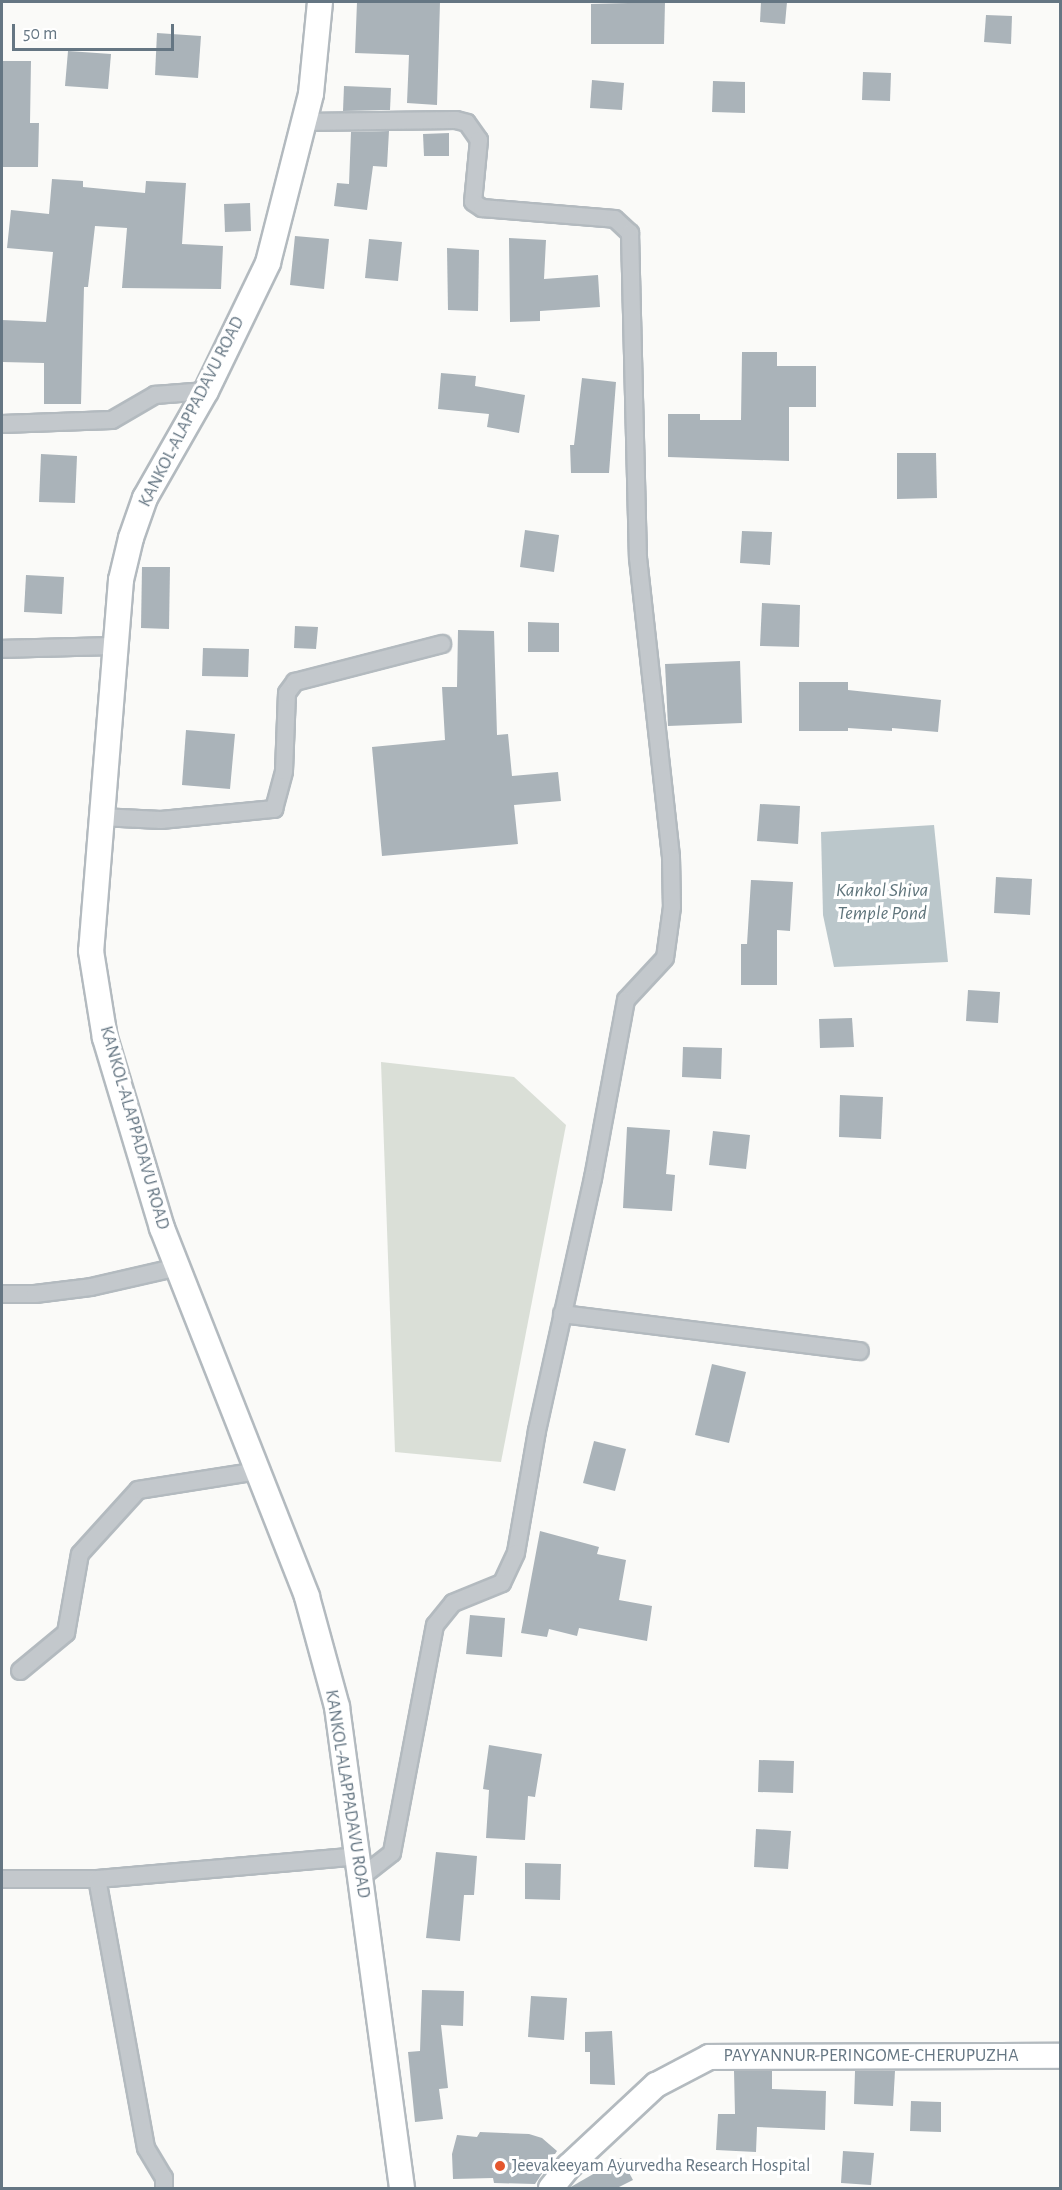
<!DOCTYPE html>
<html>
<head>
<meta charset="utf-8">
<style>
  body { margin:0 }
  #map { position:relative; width:1062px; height:2190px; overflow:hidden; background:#fafaf8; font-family:"Alegreya Sans",sans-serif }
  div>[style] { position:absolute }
  .green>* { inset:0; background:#dadfd7 }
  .water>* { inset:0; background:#bbc7cb }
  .building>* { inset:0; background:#aab3b9 }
  .roads { filter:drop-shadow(2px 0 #b3babf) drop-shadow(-2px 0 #b3babf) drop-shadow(0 2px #b3babf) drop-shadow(0 -2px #b3babf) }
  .street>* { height:16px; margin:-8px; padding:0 8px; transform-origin:8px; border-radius:8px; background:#c3c8cc }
  .secondary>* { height:24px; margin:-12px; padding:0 12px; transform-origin:12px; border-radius:12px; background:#fff }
  .dots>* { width:16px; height:16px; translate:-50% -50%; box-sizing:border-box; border:3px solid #fff; border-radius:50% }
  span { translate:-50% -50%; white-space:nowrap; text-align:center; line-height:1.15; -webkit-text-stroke:6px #fff; paint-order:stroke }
  .street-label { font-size:18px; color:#657683 }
  .poi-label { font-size:18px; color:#657683 }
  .left { translate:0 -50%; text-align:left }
  .water-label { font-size:20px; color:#60757c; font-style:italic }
  .frame { position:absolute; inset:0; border:3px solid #657683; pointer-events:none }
  .scale { position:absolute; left:12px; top:24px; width:162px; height:27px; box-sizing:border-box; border:3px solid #657683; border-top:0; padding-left:8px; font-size:18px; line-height:21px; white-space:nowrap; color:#657683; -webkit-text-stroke:4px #fff; paint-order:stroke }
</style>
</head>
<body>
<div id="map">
  <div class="green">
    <i style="clip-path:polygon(381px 1062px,514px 1077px,566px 1125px,501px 1462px,395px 1452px)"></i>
  </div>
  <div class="water">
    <i style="clip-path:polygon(934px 825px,948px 962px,834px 967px,823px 915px,821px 832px)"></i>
  </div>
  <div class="building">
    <i style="clip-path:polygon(357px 2px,440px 2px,437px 105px,407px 103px,409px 55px,355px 53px)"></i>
    <i style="clip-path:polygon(665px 2px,664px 44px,591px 44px,591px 4px)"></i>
    <i style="clip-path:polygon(761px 2px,787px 2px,785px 24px,760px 22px)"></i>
    <i style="clip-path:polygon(986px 15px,1012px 16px,1011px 44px,984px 42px)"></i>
    <i style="clip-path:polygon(157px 33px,201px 36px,198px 78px,155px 75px)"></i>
    <i style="clip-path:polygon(68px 51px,111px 54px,108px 89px,65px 86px)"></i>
    <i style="clip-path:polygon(2px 61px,31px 61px,30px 123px,39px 123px,38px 167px,2px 167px)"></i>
    <i style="clip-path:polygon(863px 72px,891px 73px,890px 101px,862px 100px)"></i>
    <i style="clip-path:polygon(592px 80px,624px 83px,622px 110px,590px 108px)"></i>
    <i style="clip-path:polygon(713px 81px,745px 82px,745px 113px,712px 112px)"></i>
    <i style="clip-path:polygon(344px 86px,391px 88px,390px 110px,343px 111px)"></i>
    <i style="clip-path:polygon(389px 131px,387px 167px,373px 166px,367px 210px,334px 206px,337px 183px,349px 184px,351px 132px)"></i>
    <i style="clip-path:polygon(449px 133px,449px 156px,424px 156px,423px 134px)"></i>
    <i style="clip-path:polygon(52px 179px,83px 181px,83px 187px,145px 193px,146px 181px,186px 183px,182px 244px,223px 246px,221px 289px,122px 288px,127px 228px,95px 226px,88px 287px,84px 287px,81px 404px,44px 404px,44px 363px,2px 362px,2px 320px,46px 322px,53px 252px,7px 248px,11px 210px,49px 214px)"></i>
    <i style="clip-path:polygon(250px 203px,251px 231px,225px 232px,224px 204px)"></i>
    <i style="clip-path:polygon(295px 236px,329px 239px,324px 289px,290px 285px)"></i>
    <i style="clip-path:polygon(509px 238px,546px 240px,544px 279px,598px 275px,600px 307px,540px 311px,540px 321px,510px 322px)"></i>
    <i style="clip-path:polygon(369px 239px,402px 242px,398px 281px,365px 278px)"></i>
    <i style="clip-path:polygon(447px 248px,479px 250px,478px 311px,448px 310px)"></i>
    <i style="clip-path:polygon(742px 352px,777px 352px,777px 366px,816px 366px,816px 407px,789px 407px,789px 461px,668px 457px,668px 414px,700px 414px,700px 420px,741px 420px)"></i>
    <i style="clip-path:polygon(441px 373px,476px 376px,475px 386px,525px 395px,519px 433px,487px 427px,489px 414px,438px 409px)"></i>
    <i style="clip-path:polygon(582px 378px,616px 382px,609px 473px,571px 473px,570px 445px,574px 445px)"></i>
    <i style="clip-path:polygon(897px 453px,936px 453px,937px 498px,897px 499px)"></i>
    <i style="clip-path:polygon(41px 454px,77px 456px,75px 503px,39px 502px)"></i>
    <i style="clip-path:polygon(525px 530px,559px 535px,554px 572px,520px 567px)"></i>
    <i style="clip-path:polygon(742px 531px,772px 532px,770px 565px,740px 563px)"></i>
    <i style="clip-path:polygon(142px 567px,170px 567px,169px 629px,141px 628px)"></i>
    <i style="clip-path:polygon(26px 575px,64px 577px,62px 614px,24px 612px)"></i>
    <i style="clip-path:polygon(762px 603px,800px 605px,799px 647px,760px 646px)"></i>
    <i style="clip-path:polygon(528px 622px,559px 623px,559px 652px,528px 652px)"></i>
    <i style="clip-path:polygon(295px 626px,318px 627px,316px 649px,294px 648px)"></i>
    <i style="clip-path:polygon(458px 630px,494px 631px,497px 735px,508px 734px,512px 776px,558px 772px,561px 801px,514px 805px,518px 844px,382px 856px,372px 747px,445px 740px,442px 687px,457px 687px)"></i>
    <i style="clip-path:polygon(203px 648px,249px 649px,248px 677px,202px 676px)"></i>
    <i style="clip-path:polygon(740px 661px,742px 723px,668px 726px,665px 664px)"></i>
    <i style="clip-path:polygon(799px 682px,848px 682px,848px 690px,941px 700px,938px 732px,892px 728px,892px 731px,848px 728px,848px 731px,799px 731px)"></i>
    <i style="clip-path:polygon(186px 730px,235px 734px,230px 789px,182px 785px)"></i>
    <i style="clip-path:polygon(760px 804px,800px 806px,798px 844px,757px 841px)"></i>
    <i style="clip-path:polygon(996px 877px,1032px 879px,1030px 915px,994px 913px)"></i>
    <i style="clip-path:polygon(751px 880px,793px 882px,790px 931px,777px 930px,777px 985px,741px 985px,741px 944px,747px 944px)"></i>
    <i style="clip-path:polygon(968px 990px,1000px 992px,998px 1023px,966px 1021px)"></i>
    <i style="clip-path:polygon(852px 1018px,854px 1047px,820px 1048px,819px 1019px)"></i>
    <i style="clip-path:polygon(683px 1047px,722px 1048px,721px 1079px,682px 1077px)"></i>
    <i style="clip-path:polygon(840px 1095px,883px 1097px,881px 1139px,839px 1137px)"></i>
    <i style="clip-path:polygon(627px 1127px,670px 1130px,666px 1174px,675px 1175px,672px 1211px,623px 1208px)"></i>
    <i style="clip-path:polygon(713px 1131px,750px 1135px,746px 1169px,709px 1165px)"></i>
    <i style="clip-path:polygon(712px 1364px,746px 1372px,729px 1443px,695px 1435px)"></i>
    <i style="clip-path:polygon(594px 1441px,626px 1449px,615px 1491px,583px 1483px)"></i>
    <i style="clip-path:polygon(540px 1531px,599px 1547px,597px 1554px,626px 1560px,619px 1600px,652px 1606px,647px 1641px,579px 1628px,577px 1636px,549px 1629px,547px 1637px,521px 1633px)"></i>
    <i style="clip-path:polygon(470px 1615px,505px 1618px,502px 1657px,466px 1654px)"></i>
    <i style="clip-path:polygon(489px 1745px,542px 1754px,535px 1797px,528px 1796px,525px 1840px,486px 1838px,489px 1790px,483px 1789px)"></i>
    <i style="clip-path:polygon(759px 1760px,794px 1761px,793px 1793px,758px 1792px)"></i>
    <i style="clip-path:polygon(756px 1829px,791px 1831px,788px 1869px,754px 1867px)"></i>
    <i style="clip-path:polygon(436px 1852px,477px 1856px,474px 1895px,464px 1895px,460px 1941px,426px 1938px)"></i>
    <i style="clip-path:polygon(525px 1863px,561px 1864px,560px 1900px,525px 1899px)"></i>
    <i style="clip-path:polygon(422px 1990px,464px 1991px,463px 2026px,441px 2025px,448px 2088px,439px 2089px,443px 2119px,415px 2122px,408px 2052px,420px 2051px)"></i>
    <i style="clip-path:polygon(531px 1996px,567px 1998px,564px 2040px,528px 2037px)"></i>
    <i style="clip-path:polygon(612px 2031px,615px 2085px,590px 2084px,590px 2052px,585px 2052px,585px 2032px)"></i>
    <i style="clip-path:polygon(734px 2071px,772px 2071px,772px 2089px,826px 2091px,825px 2130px,757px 2127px,756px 2152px,716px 2150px,718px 2114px,735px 2114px)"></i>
    <i style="clip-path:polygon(855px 2071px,895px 2071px,893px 2106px,854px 2104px)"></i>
    <i style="clip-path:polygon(911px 2101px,941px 2102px,941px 2132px,910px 2131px)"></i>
    <i style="clip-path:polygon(480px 2132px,529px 2134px,542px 2138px,557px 2151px,535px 2184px,494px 2183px,493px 2178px,453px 2179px,452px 2154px,457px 2135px,477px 2137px)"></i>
    <i style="clip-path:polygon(843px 2151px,874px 2153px,871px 2185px,841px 2183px)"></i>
    <i style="clip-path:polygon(621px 2158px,633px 2180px,617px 2188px,569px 2188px)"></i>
  </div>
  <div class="roads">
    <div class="street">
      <i style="left:304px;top:122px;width:152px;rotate:-0.8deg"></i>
      <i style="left:456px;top:120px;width:11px;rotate:15deg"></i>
      <i style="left:467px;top:123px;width:21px;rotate:55deg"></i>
      <i style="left:479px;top:140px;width:62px;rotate:95.5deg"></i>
      <i style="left:473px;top:202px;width:11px;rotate:34deg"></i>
      <i style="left:482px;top:208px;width:133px;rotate:4.7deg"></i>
      <i style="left:615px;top:219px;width:21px;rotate:43deg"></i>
      <i style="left:630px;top:233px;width:325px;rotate:88.6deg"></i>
      <i style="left:638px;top:558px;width:301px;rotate:83.7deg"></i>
      <i style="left:671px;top:857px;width:50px;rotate:88.9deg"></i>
      <i style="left:672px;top:907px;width:51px;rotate:97.8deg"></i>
      <i style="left:665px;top:958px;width:57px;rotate:132.9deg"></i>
      <i style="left:626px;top:1000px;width:181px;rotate:100.5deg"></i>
      <i style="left:593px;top:1178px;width:259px;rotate:102.5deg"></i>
      <i style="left:537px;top:1431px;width:124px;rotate:99.8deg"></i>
      <i style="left:516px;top:1553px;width:33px;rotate:115deg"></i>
      <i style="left:502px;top:1583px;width:53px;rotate:157.8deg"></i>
      <i style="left:453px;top:1603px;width:28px;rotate:129deg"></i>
      <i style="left:435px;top:1625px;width:232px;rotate:100.7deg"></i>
      <i style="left:392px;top:1853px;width:39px;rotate:142deg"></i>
      <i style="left:2px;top:424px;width:110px;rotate:-2.1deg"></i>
      <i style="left:112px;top:420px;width:50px;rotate:-30.2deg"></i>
      <i style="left:155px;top:395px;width:51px;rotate:-4.5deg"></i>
      <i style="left:2px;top:649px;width:113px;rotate:-1.5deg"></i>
      <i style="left:100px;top:817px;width:61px;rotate:2.8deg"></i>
      <i style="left:161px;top:820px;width:114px;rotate:-5.6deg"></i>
      <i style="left:274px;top:809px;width:39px;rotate:-75deg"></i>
      <i style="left:284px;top:771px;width:78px;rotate:-87.8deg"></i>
      <i style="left:287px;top:693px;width:14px;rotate:-54deg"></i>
      <i style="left:295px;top:682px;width:152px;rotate:-14.5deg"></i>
      <i style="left:2px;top:1294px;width:33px"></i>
      <i style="left:35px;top:1294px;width:56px;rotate:-7.1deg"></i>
      <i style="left:91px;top:1287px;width:89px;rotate:-12.9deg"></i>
      <i style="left:562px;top:1314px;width:300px;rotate:7.1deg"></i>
      <i style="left:20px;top:1671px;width:60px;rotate:-39.6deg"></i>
      <i style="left:66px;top:1633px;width:80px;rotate:-80deg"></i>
      <i style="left:80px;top:1554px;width:86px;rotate:-47.8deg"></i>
      <i style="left:138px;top:1490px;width:121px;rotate:-9deg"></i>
      <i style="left:2px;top:1879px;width:95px"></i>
      <i style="left:164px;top:2188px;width:10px;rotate:-90deg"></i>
      <i style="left:164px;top:2178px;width:35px;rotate:-121deg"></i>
      <i style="left:146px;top:2148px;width:273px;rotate:-100.3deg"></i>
      <i style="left:97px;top:1879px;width:262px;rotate:-5deg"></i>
    </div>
    <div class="secondary">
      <i style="left:320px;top:2px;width:92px;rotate:95.6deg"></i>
      <i style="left:311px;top:94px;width:174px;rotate:104.3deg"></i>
      <i style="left:268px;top:263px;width:142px;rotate:115.8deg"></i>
      <i style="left:206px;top:391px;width:123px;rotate:119.7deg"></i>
      <i style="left:145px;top:498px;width:42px;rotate:109.3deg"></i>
      <i style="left:131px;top:538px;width:43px;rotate:103.4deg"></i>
      <i style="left:121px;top:580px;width:372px;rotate:94.6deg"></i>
      <i style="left:91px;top:951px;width:88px;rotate:80.9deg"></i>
      <i style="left:105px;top:1038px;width:198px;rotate:73.3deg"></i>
      <i style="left:162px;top:1228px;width:396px;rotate:68.5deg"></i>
      <i style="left:307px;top:1597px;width:114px;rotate:74.7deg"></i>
      <i style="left:337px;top:1707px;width:485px;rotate:82.3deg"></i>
      <i style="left:551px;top:2188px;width:28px;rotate:-51deg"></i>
      <i style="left:569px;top:2166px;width:119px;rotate:-43deg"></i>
      <i style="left:656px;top:2085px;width:60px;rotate:-27.8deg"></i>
      <i style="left:709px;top:2057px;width:351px;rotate:-0.2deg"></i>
    </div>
  </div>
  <div class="dots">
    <i style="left:500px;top:2166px;background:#e4572e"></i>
  </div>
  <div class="street-label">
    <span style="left:192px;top:412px;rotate:-63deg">KANKOL-ALAPPADAVU ROAD</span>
    <span style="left:134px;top:1128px;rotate:74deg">KANKOL-ALAPPADAVU ROAD</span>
    <span style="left:347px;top:1794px;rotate:81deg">KANKOL-ALAPPADAVU ROAD</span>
    <span style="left:871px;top:2056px">PAYYANNUR-PERINGOME-CHERUPUZHA</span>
  </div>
  <div class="poi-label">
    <span class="left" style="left:512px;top:2166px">Jeevakeeyam Ayurvedha Research Hospital</span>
  </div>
  <div class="water-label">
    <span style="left:882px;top:902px">Kankol Shiva<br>Temple Pond</span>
  </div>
  <div class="frame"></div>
  <div class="scale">50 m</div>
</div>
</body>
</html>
